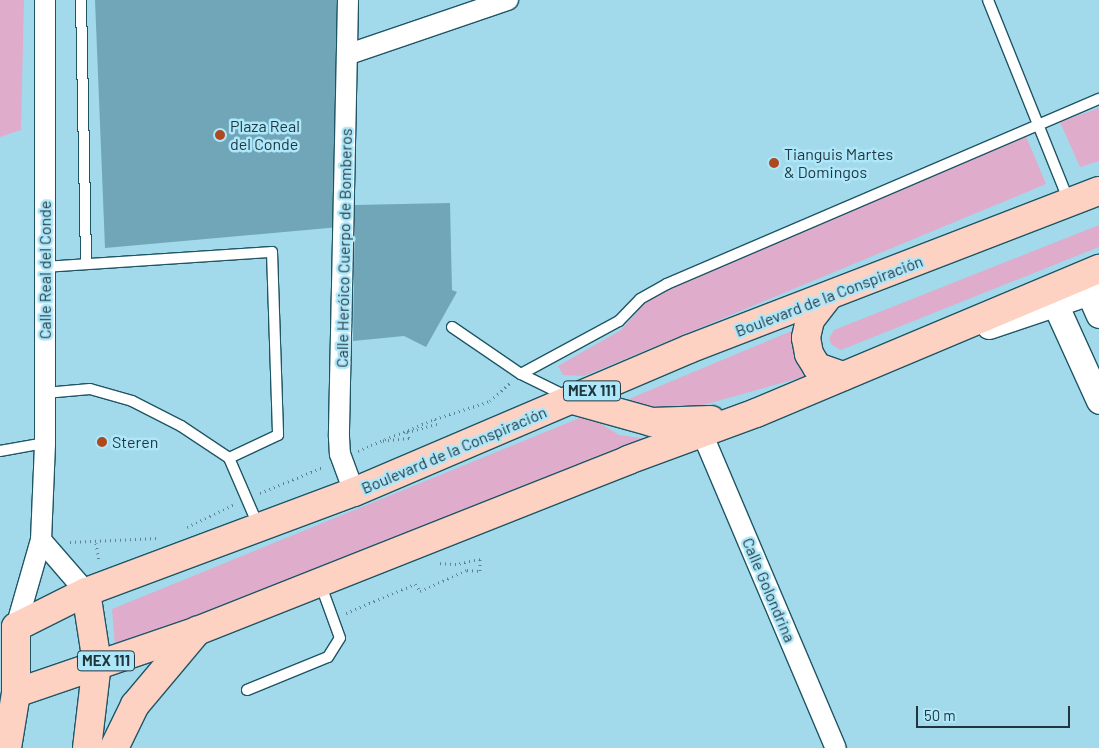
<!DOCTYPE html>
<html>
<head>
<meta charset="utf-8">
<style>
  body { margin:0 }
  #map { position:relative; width:1099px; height:748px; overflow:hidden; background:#a2daec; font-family:Barlow,sans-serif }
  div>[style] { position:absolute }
  .green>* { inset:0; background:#dfaccc }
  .building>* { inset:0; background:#70a6b8 }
  .path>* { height:3px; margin-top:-1.5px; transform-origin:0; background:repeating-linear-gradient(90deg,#5c838f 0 1px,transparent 0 5px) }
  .roads { filter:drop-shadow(1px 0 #1f5666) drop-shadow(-1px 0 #1f5666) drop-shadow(0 1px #1f5666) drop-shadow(0 -1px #1f5666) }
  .service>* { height:10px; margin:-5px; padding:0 5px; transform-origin:5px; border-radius:5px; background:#fff }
  .minor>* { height:20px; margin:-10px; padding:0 10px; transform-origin:10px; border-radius:10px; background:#fff }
  .tertiary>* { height:25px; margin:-12.5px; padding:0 12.5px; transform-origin:12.5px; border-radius:12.5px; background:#fff }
  .primary>* { height:28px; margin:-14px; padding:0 14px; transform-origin:14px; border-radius:14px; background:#fdd2c2 }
  .dots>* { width:14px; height:14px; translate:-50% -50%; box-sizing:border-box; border:2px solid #afe7fa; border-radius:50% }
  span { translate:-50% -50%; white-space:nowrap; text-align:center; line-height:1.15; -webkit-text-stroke:5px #afe7fa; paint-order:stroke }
  .shield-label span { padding:1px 4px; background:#afe7fa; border:1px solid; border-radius:4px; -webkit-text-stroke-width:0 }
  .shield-label { font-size:15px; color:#1f363d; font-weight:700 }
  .poi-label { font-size:16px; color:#1f363d }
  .left { translate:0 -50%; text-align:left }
  .street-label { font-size:16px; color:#1f363d }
  .scale { position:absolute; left:916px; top:706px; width:154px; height:22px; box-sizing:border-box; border:2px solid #1f363d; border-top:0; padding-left:6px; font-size:15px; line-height:18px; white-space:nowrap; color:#1f363d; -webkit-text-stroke:4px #afe7fa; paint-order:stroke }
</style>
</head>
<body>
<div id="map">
  <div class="green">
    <i style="clip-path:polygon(0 0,24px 0,21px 130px,0 137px)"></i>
    <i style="clip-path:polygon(1099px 108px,1099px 161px,1080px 167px,1060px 122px)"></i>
    <i style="clip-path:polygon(1025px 134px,1046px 184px,584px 376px,563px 375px,558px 366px,621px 330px,646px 302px,671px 288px)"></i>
    <i style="clip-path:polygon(1099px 225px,1099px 247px,841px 350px,832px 345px,829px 339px,834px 330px)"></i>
    <i style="clip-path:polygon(801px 327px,817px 373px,682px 411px,612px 406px)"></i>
    <i style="clip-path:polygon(587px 415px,619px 435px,664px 441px,484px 504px,115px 647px,112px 609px)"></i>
  </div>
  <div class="building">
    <i style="clip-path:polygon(95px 0,338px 0,339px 227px,105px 248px)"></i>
    <i style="clip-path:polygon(450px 203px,452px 290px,457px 292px,426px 347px,404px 336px,353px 341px,355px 205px)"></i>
  </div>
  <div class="path">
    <i style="left:435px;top:419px;width:58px;rotate:-18.1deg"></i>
    <i style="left:490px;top:401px;width:27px;rotate:-42deg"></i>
    <i style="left:358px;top:451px;width:14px;rotate:-25deg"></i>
    <i style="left:371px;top:445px;width:69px;rotate:-22.1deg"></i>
    <i style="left:435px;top:419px;width:5px;rotate:68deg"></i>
    <i style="left:437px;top:424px;width:31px;rotate:165deg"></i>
    <i style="left:407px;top:432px;width:6px;rotate:72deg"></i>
    <i style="left:409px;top:438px;width:27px;rotate:174deg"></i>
    <i style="left:260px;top:493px;width:68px;rotate:-22.4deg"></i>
    <i style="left:187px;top:527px;width:51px;rotate:-25.6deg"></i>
    <i style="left:70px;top:542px;width:88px;rotate:-2.6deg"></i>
    <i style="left:96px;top:543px;width:19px;rotate:81deg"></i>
    <i style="left:346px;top:613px;width:75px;rotate:-22.8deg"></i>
    <i style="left:415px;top:584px;width:9px;rotate:54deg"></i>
    <i style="left:420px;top:591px;width:51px;rotate:-24.1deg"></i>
    <i style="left:467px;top:570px;width:13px;rotate:4deg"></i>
    <i style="left:480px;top:571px;width:12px;rotate:-90deg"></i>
    <i style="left:480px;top:559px;width:25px;rotate:168deg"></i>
    <i style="left:456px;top:564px;width:19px;rotate:-177deg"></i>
  </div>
  <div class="roads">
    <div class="service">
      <i style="left:81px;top:0;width:264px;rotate:88.9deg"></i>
      <i style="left:988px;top:0;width:217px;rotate:68.1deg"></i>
      <i style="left:45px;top:267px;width:227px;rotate:-3.8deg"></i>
      <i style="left:272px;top:252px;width:183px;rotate:88.1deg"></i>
      <i style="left:278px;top:435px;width:54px;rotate:154.9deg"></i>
      <i style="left:229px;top:458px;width:73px;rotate:66.6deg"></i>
      <i style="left:452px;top:327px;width:83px;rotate:34.3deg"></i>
      <i style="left:521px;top:374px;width:50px;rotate:26.1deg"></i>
      <i style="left:521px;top:374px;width:111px;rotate:-28.4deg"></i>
      <i style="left:619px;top:321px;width:30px;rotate:-46deg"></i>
      <i style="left:640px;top:299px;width:31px;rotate:-29deg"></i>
      <i style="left:667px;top:284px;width:470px;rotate:-23.2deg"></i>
      <i style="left:45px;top:393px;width:45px;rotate:-5.1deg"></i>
      <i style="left:90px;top:389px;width:44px;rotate:15.9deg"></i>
      <i style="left:132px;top:401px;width:55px;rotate:27deg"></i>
      <i style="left:181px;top:426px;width:58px;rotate:33.7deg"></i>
      <i style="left:0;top:451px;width:46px;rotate:-10.1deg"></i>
      <i style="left:247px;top:690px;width:87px;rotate:-22.2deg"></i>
      <i style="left:328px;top:657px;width:22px;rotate:-58deg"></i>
      <i style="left:340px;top:638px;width:59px;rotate:-110deg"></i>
    </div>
    <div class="minor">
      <i style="left:348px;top:0;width:437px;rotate:91.2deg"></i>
      <i style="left:339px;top:437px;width:17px;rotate:87deg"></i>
      <i style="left:340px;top:454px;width:40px;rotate:69.8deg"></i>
      <i style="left:349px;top:54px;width:168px;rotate:-18.8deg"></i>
      <i style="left:702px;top:433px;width:342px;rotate:67deg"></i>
      <i style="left:41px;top:540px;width:69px;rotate:49.1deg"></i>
      <i style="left:16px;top:627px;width:91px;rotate:-74deg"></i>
      <i style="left:41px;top:540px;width:97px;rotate:-87.6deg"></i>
      <i style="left:45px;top:443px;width:443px;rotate:-90deg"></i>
    </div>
    <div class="tertiary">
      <i style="left:1089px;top:293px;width:24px;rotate:66deg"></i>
      <i style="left:1056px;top:306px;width:104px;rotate:65.6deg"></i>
      <i style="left:989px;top:326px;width:116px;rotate:-18.6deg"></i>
    </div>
    <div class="primary">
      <i style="left:827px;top:298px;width:28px;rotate:128deg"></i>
      <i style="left:810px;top:320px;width:18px;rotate:103deg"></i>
      <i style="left:806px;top:338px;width:16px;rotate:79deg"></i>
      <i style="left:809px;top:354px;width:15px;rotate:58deg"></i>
      <i style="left:817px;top:367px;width:28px;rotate:19deg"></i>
      <i style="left:573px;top:400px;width:82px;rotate:15.6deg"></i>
      <i style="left:652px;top:422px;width:59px;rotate:-1.9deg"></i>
      <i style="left:86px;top:592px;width:72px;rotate:81.2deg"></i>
      <i style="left:97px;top:663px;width:86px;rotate:96.7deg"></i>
      <i style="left:16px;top:693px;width:191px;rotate:-18.9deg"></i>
      <i style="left:197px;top:631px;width:464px;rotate:-21.6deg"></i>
      <i style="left:628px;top:460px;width:136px;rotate:-20.2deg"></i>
      <i style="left:756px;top:413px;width:372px;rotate:-22.8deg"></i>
      <i style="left:7px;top:748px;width:56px;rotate:-80.7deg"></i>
      <i style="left:16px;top:693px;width:66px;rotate:-90deg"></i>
      <i style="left:16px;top:627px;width:78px;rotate:-26.6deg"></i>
      <i style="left:86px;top:592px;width:286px;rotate:-20.5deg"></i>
      <i style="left:354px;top:492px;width:364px;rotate:-23.1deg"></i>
      <i style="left:689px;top:349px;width:439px;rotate:-21.1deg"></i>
      <i style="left:114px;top:748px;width:48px;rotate:-64deg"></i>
      <i style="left:135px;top:705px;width:97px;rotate:-50deg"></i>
    </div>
  </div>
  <div class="dots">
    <i style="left:220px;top:135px;background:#ae481e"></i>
    <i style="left:774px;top:163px;background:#ae481e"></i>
    <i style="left:102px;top:442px;background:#ae481e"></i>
  </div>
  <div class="shield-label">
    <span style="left:592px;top:391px">MEX 111</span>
    <span style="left:106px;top:661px">MEX 111</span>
  </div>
  <div class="poi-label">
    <span class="left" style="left:230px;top:135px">Plaza Real<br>del Conde</span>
    <span class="left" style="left:784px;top:163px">Tianguis Martes<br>&amp; Domingos</span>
    <span class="left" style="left:112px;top:442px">Steren</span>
  </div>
  <div class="street-label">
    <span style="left:344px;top:248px;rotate:-89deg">Calle Heróico Cuerpo de Bomberos</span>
    <span style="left:45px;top:270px;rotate:-90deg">Calle Real del Conde</span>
    <span style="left:829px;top:296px;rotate:-21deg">Boulevard de la Conspiración</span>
    <span style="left:454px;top:450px;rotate:-23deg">Boulevard de la Conspiración</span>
    <span style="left:769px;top:590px;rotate:67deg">Calle Golondrina</span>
  </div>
  <div class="scale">50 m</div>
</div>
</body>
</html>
